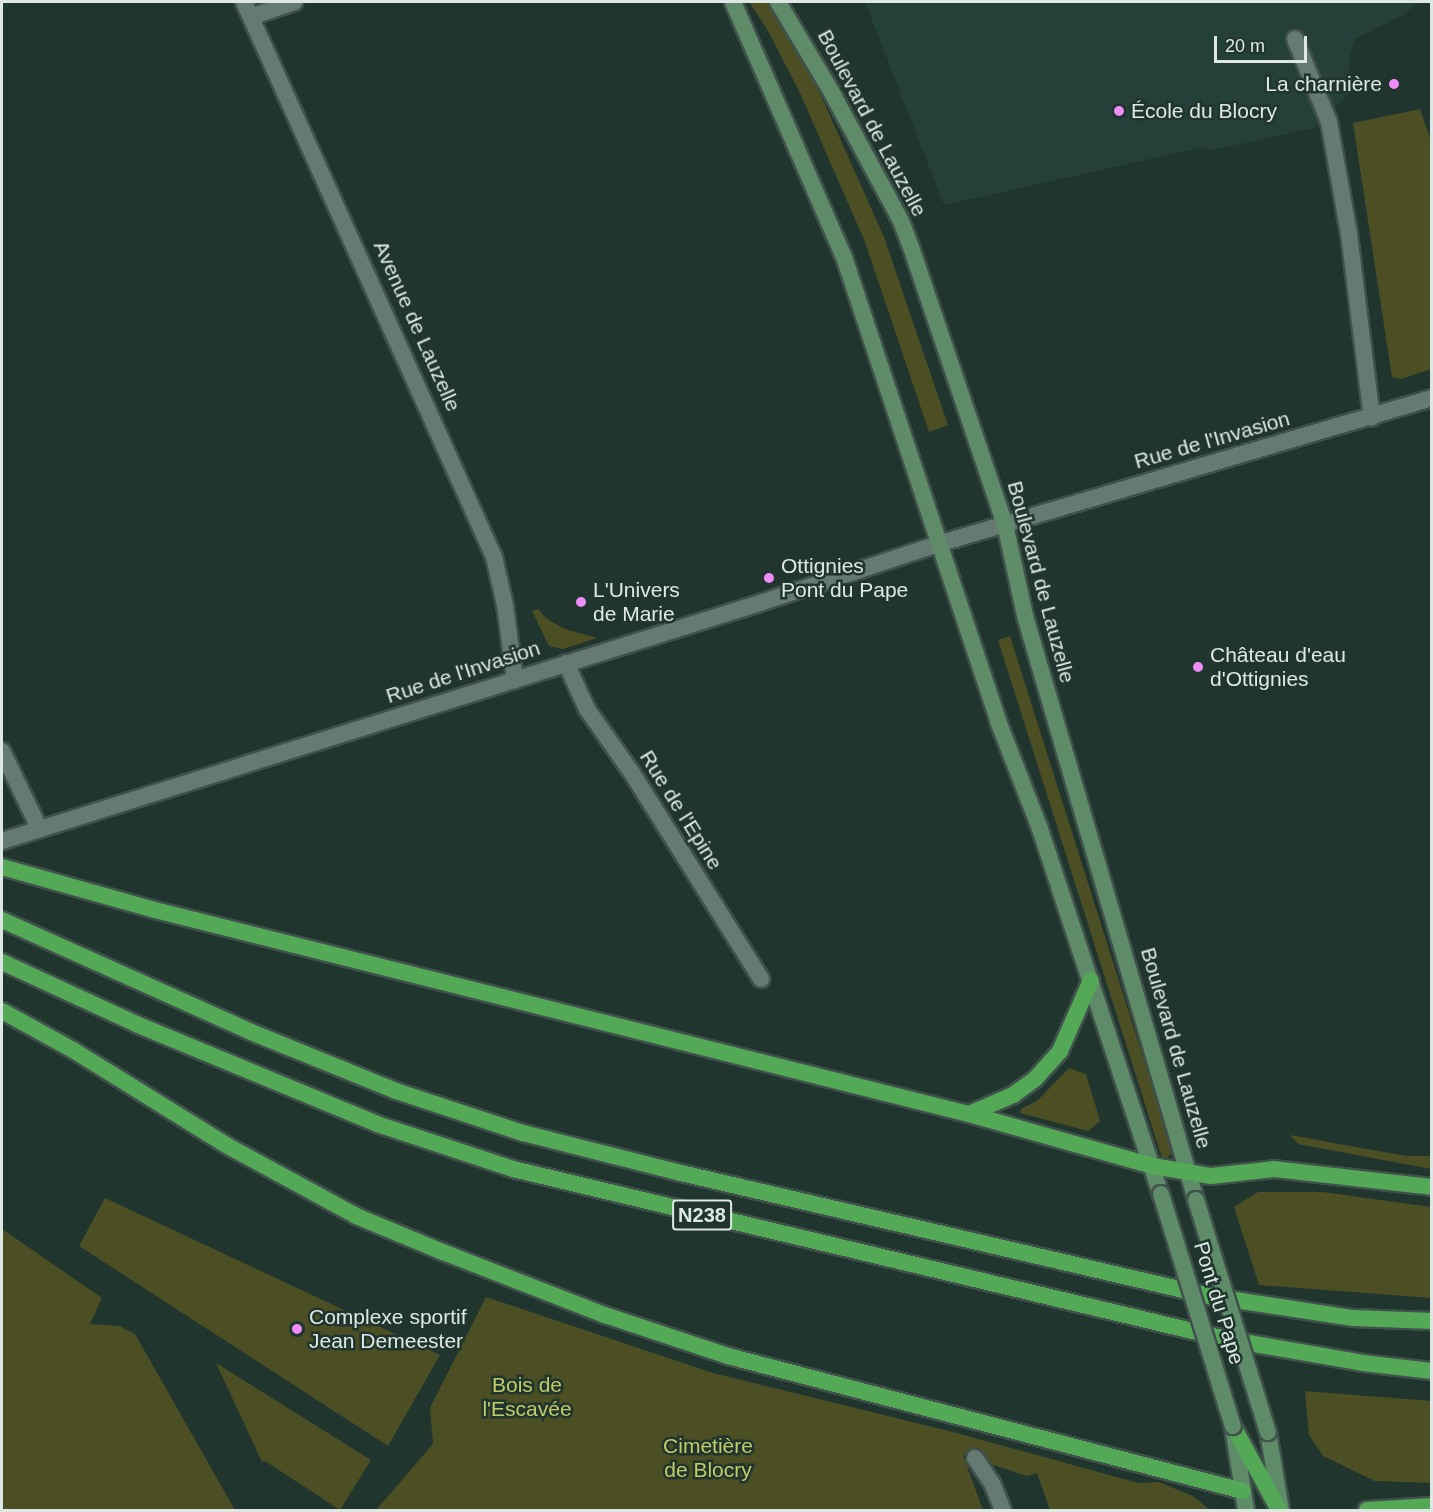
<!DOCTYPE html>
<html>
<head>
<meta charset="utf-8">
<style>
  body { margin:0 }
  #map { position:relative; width:1433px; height:1512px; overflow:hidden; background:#21352f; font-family:Helvetica,sans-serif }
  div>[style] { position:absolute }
  .built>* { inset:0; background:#244038 }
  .green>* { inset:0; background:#4b4f23 }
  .roads { filter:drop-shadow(2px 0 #40514c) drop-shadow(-2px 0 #40514c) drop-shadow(0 2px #40514c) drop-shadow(0 -2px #40514c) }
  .service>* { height:16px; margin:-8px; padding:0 8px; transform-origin:8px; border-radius:8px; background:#657a73 }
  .minor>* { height:16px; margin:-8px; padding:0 8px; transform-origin:8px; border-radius:8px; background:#657a73 }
  .secondary>* { height:16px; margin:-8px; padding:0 8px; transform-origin:8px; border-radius:8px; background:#5f8c68 }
  .trunk>* { height:16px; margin:-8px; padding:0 8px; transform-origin:8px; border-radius:8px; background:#54a957 }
  .bridges { filter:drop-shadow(2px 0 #40514c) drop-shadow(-2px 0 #40514c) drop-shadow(0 2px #40514c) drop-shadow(0 -2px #40514c) }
  .secondary-bridge>* { height:16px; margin:-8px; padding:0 8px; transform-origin:8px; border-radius:8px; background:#5f8c68 }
  .dots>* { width:16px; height:16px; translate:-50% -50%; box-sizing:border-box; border:3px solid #21352f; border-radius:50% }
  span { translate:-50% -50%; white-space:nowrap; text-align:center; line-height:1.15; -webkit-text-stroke:5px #21352f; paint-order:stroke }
  .shield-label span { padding:2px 4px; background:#21352f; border:2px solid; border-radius:4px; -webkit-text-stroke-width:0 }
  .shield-label { font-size:20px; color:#dde8e4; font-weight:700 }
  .poi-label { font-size:21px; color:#dde8e4 }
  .right { translate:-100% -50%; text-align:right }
  .left { translate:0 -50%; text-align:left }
  .street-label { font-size:21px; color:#dde8e4 }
  .park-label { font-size:21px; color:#c2cb64 }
  .frame { position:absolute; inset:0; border:3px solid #dde8e4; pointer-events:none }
  .scale { position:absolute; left:1214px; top:36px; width:93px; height:27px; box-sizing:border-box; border:3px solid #dde8e4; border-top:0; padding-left:8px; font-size:18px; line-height:21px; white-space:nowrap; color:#dde8e4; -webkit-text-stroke:4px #21352f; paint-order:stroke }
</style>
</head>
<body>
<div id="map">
  <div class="built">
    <i style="clip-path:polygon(865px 2px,1419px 2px,1403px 15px,1355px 39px,1349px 59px,1349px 93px,1313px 128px,1213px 150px,1199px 148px,944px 205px)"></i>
  </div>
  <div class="green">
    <i style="clip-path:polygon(749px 2px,769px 2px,810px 71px,884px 237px,948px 425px,929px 432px,865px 242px,800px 93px,767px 29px)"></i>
    <i style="clip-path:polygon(1420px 109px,1432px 144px,1431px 369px,1401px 379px,1392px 377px,1353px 123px)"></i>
    <i style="clip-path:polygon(538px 609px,547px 619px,565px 629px,597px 638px,563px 649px,549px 646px,532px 611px)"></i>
    <i style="clip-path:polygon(1010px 636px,1173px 1152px,1167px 1158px,1162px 1158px,998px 640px)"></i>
    <i style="clip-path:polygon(1069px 1068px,1086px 1074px,1100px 1121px,1088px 1131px,1020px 1113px,1021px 1109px,1037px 1101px)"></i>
    <i style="clip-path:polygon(1290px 1135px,1406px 1156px,1431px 1156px,1431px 1169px,1298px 1144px)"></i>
    <i style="clip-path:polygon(1258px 1192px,1323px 1192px,1431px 1207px,1431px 1298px,1259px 1285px,1234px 1207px)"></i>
    <i style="clip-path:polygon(105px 1198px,440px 1355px,388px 1446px,79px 1246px)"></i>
    <i style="clip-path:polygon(2px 1229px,102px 1298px,90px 1324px,119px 1326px,135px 1334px,235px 1510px,2px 1510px)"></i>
    <i style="clip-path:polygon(486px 1297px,713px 1373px,953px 1432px,1138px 1483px,1159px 1482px,1193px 1496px,1210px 1510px,1050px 1510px,1037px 1473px,1027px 1476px,963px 1455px,983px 1510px,376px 1510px,433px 1444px,430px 1408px)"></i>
    <i style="clip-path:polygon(216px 1363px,371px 1460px,340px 1510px,265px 1461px,262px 1462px)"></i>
    <i style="clip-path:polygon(1305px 1391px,1431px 1401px,1431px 1483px,1375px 1481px,1323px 1456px,1309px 1435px)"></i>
  </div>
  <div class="roads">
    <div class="service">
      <i style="left:1295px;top:39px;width:90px;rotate:67.7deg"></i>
      <i style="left:1329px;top:122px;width:114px;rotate:79.9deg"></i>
      <i style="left:1349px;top:234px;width:185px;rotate:82.9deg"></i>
    </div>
    <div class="minor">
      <i style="left:244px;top:2px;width:609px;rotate:65.75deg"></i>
      <i style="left:494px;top:557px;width:49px;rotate:77.1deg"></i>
      <i style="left:505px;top:605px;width:76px;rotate:82.4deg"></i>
      <i style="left:251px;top:17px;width:46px;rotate:-19.2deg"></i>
      <i style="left:566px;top:663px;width:51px;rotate:65.5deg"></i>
      <i style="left:587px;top:709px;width:78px;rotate:54.9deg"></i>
      <i style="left:632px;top:773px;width:243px;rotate:57.9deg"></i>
      <i style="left:2px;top:751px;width:85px;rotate:64.3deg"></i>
      <i style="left:2px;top:841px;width:794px;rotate:-17.43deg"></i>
      <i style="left:760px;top:603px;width:188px;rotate:-18.3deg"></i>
      <i style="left:938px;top:544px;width:515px;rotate:-16.46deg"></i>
      <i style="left:975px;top:1458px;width:30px;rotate:56deg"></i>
      <i style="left:992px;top:1483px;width:29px;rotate:68deg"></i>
    </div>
    <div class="secondary">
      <i style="left:733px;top:2px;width:281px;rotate:66.5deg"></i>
      <i style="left:845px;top:260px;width:486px;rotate:71.6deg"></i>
      <i style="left:998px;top:721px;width:116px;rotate:68.7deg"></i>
      <i style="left:1040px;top:829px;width:385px;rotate:71.7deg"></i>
      <i style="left:778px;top:2px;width:104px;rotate:59.2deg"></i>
      <i style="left:831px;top:91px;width:148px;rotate:61.7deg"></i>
      <i style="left:901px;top:221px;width:28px;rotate:69deg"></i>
      <i style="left:911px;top:247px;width:293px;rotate:71.3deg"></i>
      <i style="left:1005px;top:524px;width:94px;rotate:77.7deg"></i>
      <i style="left:1025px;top:616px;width:609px;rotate:73.68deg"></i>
      <i style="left:1233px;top:1427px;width:84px;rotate:81.1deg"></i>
      <i style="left:1268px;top:1432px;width:79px;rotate:80.5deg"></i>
    </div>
    <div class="trunk">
      <i style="left:2px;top:867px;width:155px;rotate:15.7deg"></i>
      <i style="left:151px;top:909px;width:843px;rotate:14.07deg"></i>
      <i style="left:969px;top:1114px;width:48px;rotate:-23.4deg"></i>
      <i style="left:1013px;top:1095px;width:27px;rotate:-36deg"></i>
      <i style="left:1035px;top:1079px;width:38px;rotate:-48deg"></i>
      <i style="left:1060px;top:1051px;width:77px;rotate:-66.4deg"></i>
      <i style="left:2px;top:920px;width:273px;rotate:24.2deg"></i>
      <i style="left:251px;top:1032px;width:157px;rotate:22.1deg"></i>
      <i style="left:396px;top:1091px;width:134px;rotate:18.3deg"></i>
      <i style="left:523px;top:1133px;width:163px;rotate:14.2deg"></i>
      <i style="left:681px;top:1173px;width:542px;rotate:13.11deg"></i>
      <i style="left:1209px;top:1296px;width:146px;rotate:8.7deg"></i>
      <i style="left:1353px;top:1318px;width:79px;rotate:2.2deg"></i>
      <i style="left:2px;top:962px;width:148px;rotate:24.8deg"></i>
      <i style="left:136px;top:1024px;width:261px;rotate:22.5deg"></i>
      <i style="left:377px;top:1124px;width:143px;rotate:18.3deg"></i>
      <i style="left:513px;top:1169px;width:733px;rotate:13.41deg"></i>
      <i style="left:1226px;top:1339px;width:139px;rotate:9.9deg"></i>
      <i style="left:1363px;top:1363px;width:69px;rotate:6.6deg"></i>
      <i style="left:2px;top:1011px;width:81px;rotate:28.8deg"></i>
      <i style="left:73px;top:1050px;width:180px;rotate:31.8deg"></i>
      <i style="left:226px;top:1145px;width:148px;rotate:28.6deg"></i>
      <i style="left:356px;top:1216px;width:94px;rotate:22.5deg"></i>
      <i style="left:443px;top:1252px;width:174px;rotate:21.3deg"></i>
      <i style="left:605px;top:1315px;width:130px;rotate:18.4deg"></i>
      <i style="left:728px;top:1356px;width:532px;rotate:14.69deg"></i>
      <i style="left:969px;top:1114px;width:191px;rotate:15.8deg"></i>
      <i style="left:1153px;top:1166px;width:59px;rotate:9.8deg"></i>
      <i style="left:1211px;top:1176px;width:63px;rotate:-6.3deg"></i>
      <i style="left:1274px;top:1169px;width:159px;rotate:6.5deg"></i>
      <i style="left:1233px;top:1426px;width:96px;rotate:61.3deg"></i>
      <i style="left:1367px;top:1510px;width:65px;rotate:-3.5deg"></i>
    </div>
  </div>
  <div class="bridges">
    <div class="secondary-bridge">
      <i style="left:1161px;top:1194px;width:243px;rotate:72.8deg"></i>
      <i style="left:1196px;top:1200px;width:243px;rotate:72.8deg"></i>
    </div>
  </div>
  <div class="dots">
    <i style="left:1394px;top:84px;background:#ee8cf8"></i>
    <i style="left:1119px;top:111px;background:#ee8cf8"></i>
    <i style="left:769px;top:578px;background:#ee8cf8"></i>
    <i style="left:581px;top:602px;background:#ee8cf8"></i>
    <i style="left:1198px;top:667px;background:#ee8cf8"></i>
    <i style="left:297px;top:1329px;background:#ee8cf8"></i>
  </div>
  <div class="shield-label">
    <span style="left:702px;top:1215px">N238</span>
  </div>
  <div class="poi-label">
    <span class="right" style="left:1382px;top:84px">La charnière</span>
    <span class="left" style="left:1131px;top:111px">École du Blocry</span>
    <span class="left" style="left:781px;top:578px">Ottignies<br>Pont du Pape</span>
    <span class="left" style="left:593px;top:602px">L'Univers<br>de Marie</span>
    <span class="left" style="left:1210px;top:667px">Château d'eau<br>d'Ottignies</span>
    <span class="left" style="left:309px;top:1329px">Complexe sportif<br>Jean Demeester</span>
  </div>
  <div class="street-label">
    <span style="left:872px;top:123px;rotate:62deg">Boulevard de Lauzelle</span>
    <span style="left:417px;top:326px;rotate:66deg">Avenue de Lauzelle</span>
    <span style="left:1212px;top:440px;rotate:-16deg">Rue de l'Invasion</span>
    <span style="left:1041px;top:582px;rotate:75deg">Boulevard de Lauzelle</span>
    <span style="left:463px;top:672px;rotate:-18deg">Rue de l'Invasion</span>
    <span style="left:681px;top:810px;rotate:58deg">Rue de l'Epine</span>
    <span style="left:1176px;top:1048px;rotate:74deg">Boulevard de Lauzelle</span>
    <span style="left:1219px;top:1303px;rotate:73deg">Pont du Pape</span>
  </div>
  <div class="park-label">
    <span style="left:527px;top:1397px">Bois de<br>l'Escavée</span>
    <span style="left:708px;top:1458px">Cimetière<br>de Blocry</span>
  </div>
  <div class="frame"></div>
  <div class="scale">20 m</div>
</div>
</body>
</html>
